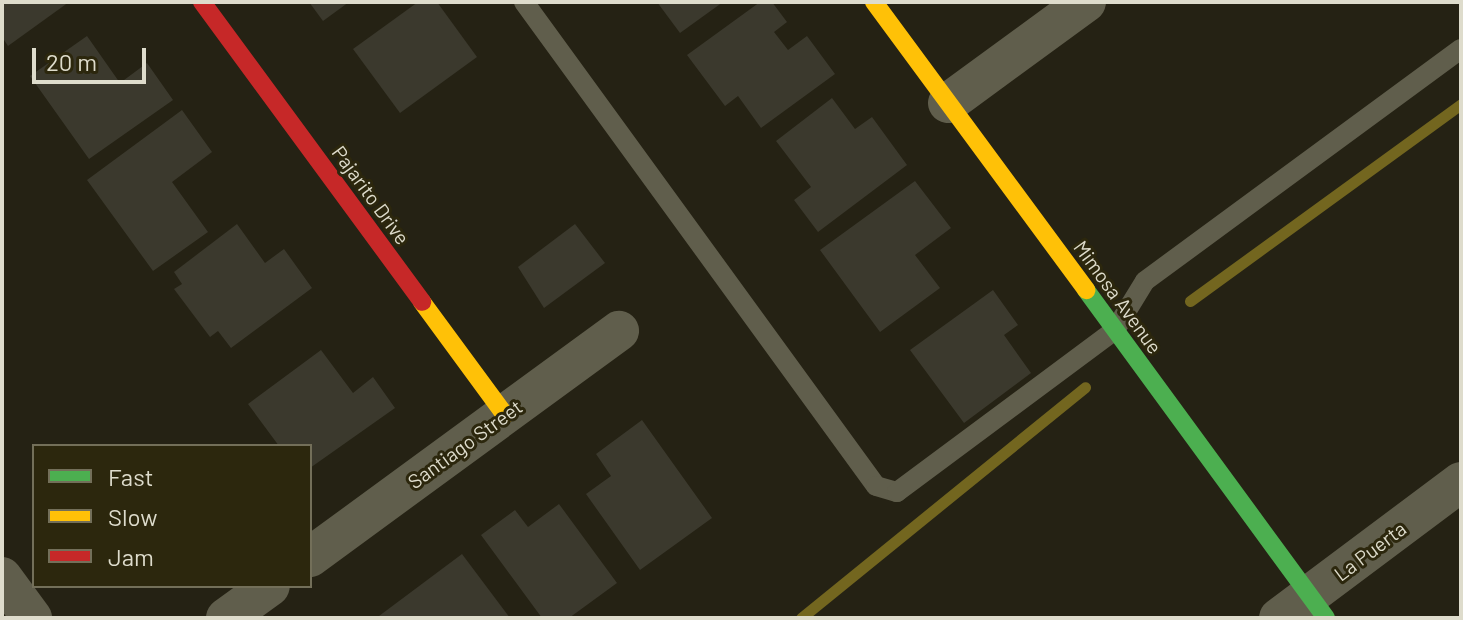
<!DOCTYPE html>
<html>
<head>
<meta charset="utf-8">
<style>
  body { margin:0 }
  #map { position:relative; width:1463px; height:620px; overflow:hidden; background:#252214; font-family:Barlow,sans-serif }
  div>[style] { position:absolute }
  .stream>* { height:11px; margin:-5.5px; padding:0 5.5px; transform-origin:5.5px; border-radius:5.5px; background:#73661f }
  .building>* { inset:0; background:#3b392d }
  .lane>* { height:20px; margin:-10px; padding:0 10px; transform-origin:10px; border-radius:10px; background:#605e4c }
  .street>* { height:40px; margin:-20px; padding:0 20px; transform-origin:20px; border-radius:20px; background:#605e4c }
  .fast>* { height:18px; margin:-9px; padding:0 9px; transform-origin:9px; border-radius:9px; background:#4caf50 }
  .slow>* { height:18px; margin:-9px; padding:0 9px; transform-origin:9px; border-radius:9px; background:#ffc107 }
  .jam>* { height:18px; margin:-9px; padding:0 9px; transform-origin:9px; border-radius:9px; background:#c62828 }
  span { translate:-50% -50%; white-space:nowrap; text-align:center; line-height:1.15; -webkit-text-stroke:6px #2c270d; paint-order:stroke }
  .street-label { font-size:20px; color:#dedccc }
  .frame { position:absolute; inset:0; border:4px solid #dedccc; pointer-events:none }
  .legend { position:absolute; left:32px; top:444px; width:280px; height:144px; box-sizing:border-box; background:#2c270d; border:2px solid #736f59; margin:0; padding:10px 14px; list-style:none; font-size:24px; color:#dedccc }
  .legend li { display:flex; align-items:center; gap:16px; height:40px }
  .legend b { width:40px; border:2px solid #736f59 }
  .scale { position:absolute; left:32px; top:48px; width:114px; height:36px; box-sizing:border-box; border:4px solid #dedccc; border-top:0; padding-left:10px; font-size:24px; line-height:28px; white-space:nowrap; color:#dedccc; -webkit-text-stroke:6px #2c270d; paint-order:stroke }
</style>
</head>
<body>
<div id="map">
  <div class="stream">
    <i style="left:1190px;top:301px;width:335px;rotate:-36deg"></i>
    <i style="left:801px;top:618px;width:366px;rotate:-39.1deg"></i>
  </div>
  <div class="building">
    <i style="clip-path:polygon(2px 2px,69px 2px,8px 46px,2px 37px)"></i>
    <i style="clip-path:polygon(309px 2px,349px 2px,323px 21px)"></i>
    <i style="clip-path:polygon(418px 2px,437px 2px,477px 57px,400px 113px,353px 49px)"></i>
    <i style="clip-path:polygon(657px 2px,723px 2px,680px 33px)"></i>
    <i style="clip-path:polygon(760px 2px,772px 2px,787px 22px,774px 32px,788px 50px,807px 36px,835px 74px,761px 128px,738px 96px,725px 106px,687px 55px)"></i>
    <i style="clip-path:polygon(87px 36px,120px 83px,147px 63px,173px 100px,89px 159px,30px 76px)"></i>
    <i style="clip-path:polygon(832px 98px,855px 129px,872px 117px,907px 165px,818px 232px,794px 200px,811px 187px,776px 141px)"></i>
    <i style="clip-path:polygon(182px 110px,212px 152px,172px 182px,208px 232px,153px 271px,87px 180px)"></i>
    <i style="clip-path:polygon(915px 181px,951px 228px,915px 255px,940px 288px,880px 332px,820px 250px)"></i>
    <i style="clip-path:polygon(237px 224px,265px 263px,284px 249px,312px 288px,231px 348px,218px 331px,210px 337px,174px 289px,182px 284px,174px 272px)"></i>
    <i style="clip-path:polygon(575px 224px,605px 263px,544px 308px,518px 267px)"></i>
    <i style="clip-path:polygon(993px 290px,1018px 325px,1004px 335px,1031px 373px,964px 423px,910px 350px)"></i>
    <i style="clip-path:polygon(321px 350px,353px 393px,373px 377px,395px 408px,310px 468px,310px 446px,279px 446px,248px 404px)"></i>
    <i style="clip-path:polygon(642px 420px,712px 518px,640px 570px,586px 494px,611px 476px,596px 454px)"></i>
    <i style="clip-path:polygon(559px 504px,617px 583px,569px 618px,542px 618px,481px 535px,515px 510px,528px 527px)"></i>
    <i style="clip-path:polygon(462px 554px,510px 618px,381px 618px,379px 616px)"></i>
  </div>
  <div class="lane">
    <i style="left:524px;top:2px;width:598px;rotate:53.97deg"></i>
    <i style="left:876px;top:486px;width:22px;rotate:16deg"></i>
    <i style="left:897px;top:492px;width:272px;rotate:-36.6deg"></i>
    <i style="left:1115px;top:330px;width:57px;rotate:-58.5deg"></i>
    <i style="left:1145px;top:281px;width:392px;rotate:-36.3deg"></i>
  </div>
  <div class="street">
    <i style="left:948px;top:103px;width:171px;rotate:-36.2deg"></i>
    <i style="left:310px;top:557px;width:383px;rotate:-36.2deg"></i>
    <i style="left:2px;top:577px;width:51px;rotate:53.8deg"></i>
    <i style="left:226px;top:618px;width:54px;rotate:-36deg"></i>
    <i style="left:1279px;top:618px;width:227px;rotate:-36.8deg"></i>
  </div>
  <div class="fast">
    <i style="left:1086px;top:290px;width:406px;rotate:53.8deg"></i>
  </div>
  <div class="slow">
    <i style="left:874px;top:2px;width:358px;rotate:53.6deg"></i>
    <i style="left:422px;top:302px;width:140px;rotate:53.7deg"></i>
  </div>
  <div class="jam">
    <i style="left:202px;top:2px;width:372px;rotate:53.7deg"></i>
  </div>
  <div class="street-label">
    <span style="left:371px;top:195px;rotate:54deg">Pajarito Drive</span>
    <span style="left:1118px;top:297px;rotate:54deg">Mimosa Avenue</span>
    <span style="left:465px;top:444px;rotate:-36deg">Santiago Street</span>
    <span style="left:1370px;top:551px;rotate:-37deg">La Puerta</span>
  </div>
  <div class="frame"></div>
  <ul class="legend">
  <li><b style="height:10px;background:#4caf50"></b>Fast</li>
  <li><b style="height:10px;background:#ffc107"></b>Slow</li>
  <li><b style="height:10px;background:#c62828"></b>Jam</li>
  </ul>
  <div class="scale">20 m</div>
</div>
</body>
</html>
